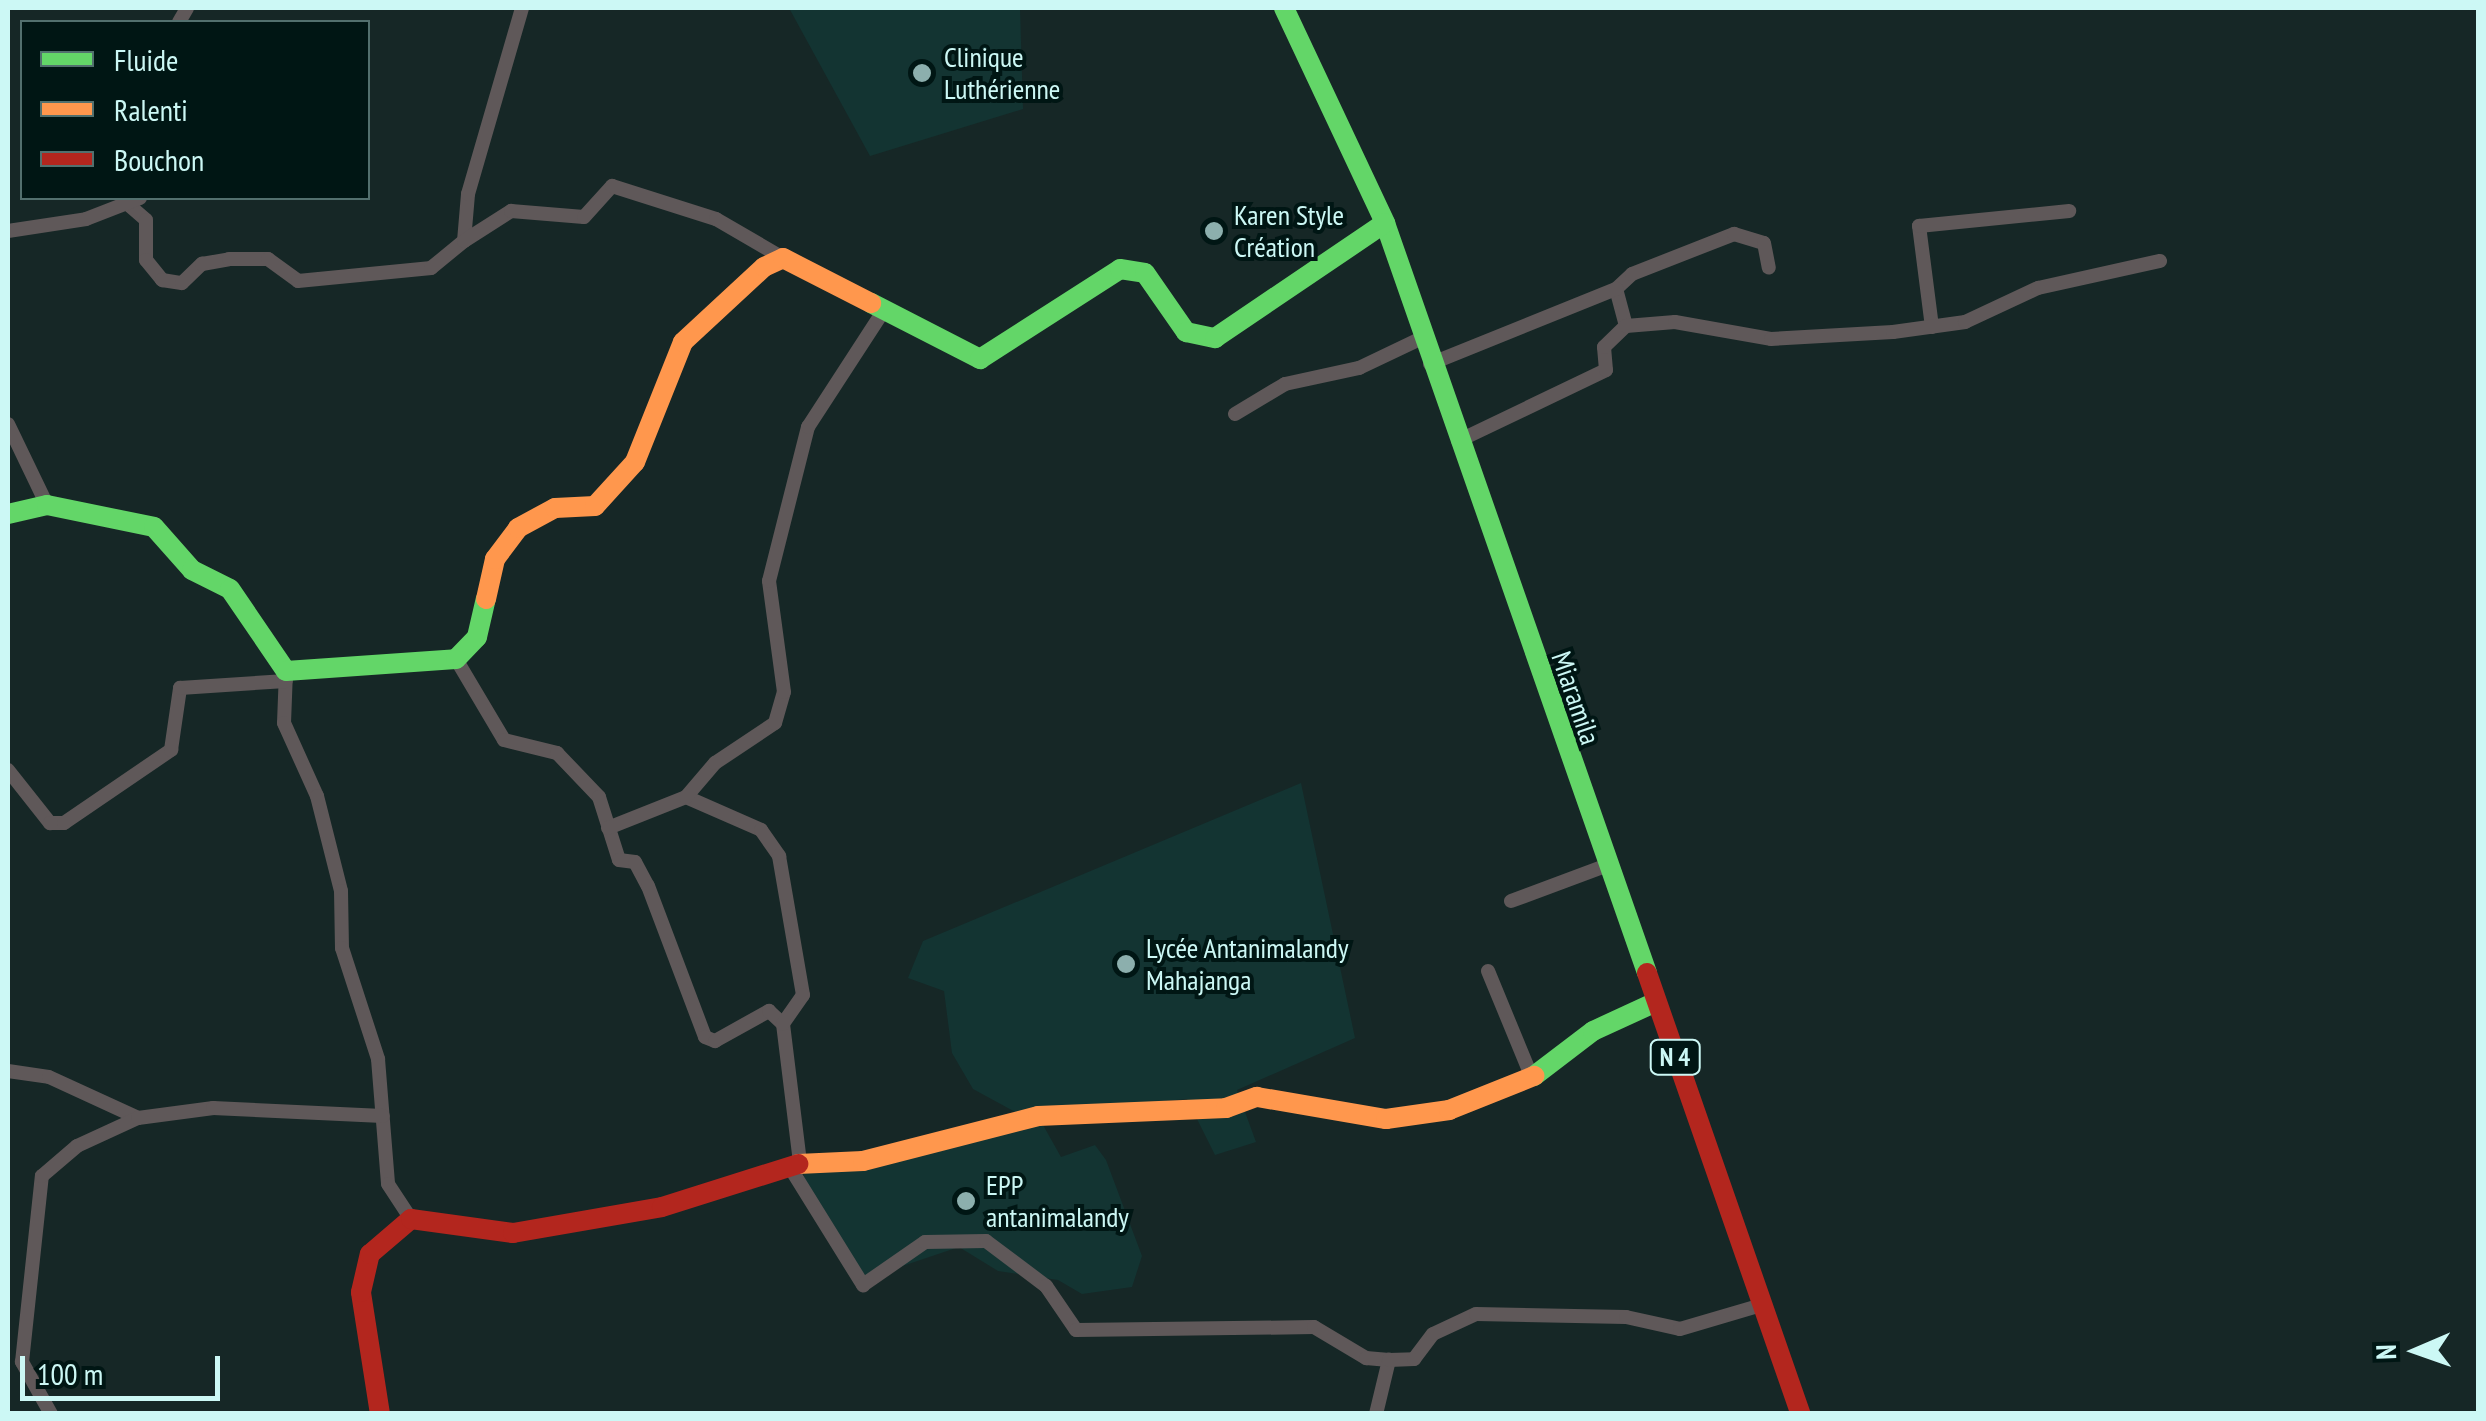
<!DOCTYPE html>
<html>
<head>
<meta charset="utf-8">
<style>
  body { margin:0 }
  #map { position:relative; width:2486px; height:1421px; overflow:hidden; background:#162726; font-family:"PT Sans Narrow",sans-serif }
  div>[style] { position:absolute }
  .built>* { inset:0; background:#133432 }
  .street>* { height:14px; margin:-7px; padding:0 7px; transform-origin:7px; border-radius:7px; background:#5f5859 }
  .fast>* { height:20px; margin:-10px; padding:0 10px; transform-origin:10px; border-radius:10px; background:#63d668 }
  .slow>* { height:20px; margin:-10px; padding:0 10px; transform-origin:10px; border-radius:10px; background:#ff974d }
  .jam>* { height:20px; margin:-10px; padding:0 10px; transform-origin:10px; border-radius:10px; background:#b3261e }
  .dots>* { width:28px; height:28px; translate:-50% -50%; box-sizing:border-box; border:5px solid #001614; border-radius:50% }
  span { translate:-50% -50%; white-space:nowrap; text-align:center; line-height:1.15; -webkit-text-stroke:8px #001614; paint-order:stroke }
  .shield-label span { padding:2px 8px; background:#001614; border:2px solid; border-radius:8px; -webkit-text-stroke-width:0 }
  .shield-label { font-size:25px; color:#ccf8f5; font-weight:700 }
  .poi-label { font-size:28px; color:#ccf8f5 }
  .left { translate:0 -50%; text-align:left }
  .street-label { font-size:28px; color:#ccf8f5 }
  .frame { position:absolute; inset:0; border:10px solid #ccf8f5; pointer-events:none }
  .legend { position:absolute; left:20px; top:20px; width:350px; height:180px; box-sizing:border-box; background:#001614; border:2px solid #52706e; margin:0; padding:12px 18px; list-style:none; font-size:30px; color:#ccf8f5 }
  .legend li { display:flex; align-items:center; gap:20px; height:50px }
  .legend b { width:50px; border:2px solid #52706e }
  .north { position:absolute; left:2366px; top:1301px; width:100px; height:100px; -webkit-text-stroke:8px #001614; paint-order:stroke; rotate:268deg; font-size:28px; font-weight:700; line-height:40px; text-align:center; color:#ccf8f5 }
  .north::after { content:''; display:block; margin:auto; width:35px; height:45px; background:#ccf8f5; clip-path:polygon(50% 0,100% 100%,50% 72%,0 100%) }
  .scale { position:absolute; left:20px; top:1356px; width:200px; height:45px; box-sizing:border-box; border:5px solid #ccf8f5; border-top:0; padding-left:12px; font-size:30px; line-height:35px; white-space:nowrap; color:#ccf8f5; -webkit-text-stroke:8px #001614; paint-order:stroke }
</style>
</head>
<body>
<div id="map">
  <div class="built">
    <i style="clip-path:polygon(789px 8px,1020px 8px,1023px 109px,870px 156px)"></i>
    <i style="clip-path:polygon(1301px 783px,1355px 1038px,1237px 1090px,1256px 1142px,1215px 1155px,1187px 1099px,1019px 1114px,973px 1089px,952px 1053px,944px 991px,908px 978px,923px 941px)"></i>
    <i style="clip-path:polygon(1038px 1116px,1061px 1157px,1095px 1145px,1106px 1160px,1142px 1256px,1132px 1287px,1082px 1294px,1058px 1280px,998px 1271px,959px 1247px,855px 1282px,815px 1213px,800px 1163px)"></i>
  </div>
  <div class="street">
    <i style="left:179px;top:22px;width:16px;rotate:-60deg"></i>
    <i style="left:130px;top:206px;width:21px;rotate:41deg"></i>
    <i style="left:146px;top:220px;width:40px;rotate:90deg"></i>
    <i style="left:146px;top:260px;width:26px;rotate:51deg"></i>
    <i style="left:162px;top:280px;width:20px;rotate:9deg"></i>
    <i style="left:182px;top:283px;width:28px;rotate:-44deg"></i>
    <i style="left:202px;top:264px;width:27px;rotate:-10deg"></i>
    <i style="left:229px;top:259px;width:39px"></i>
    <i style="left:268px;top:259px;width:37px;rotate:36deg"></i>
    <i style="left:298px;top:281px;width:134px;rotate:-5.6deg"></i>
    <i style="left:431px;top:268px;width:43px;rotate:-39.3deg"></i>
    <i style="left:464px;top:241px;width:47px;rotate:-85.1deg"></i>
    <i style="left:468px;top:194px;width:194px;rotate:-73.8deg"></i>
    <i style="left:8px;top:231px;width:79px;rotate:-8.7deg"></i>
    <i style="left:86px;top:219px;width:58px;rotate:-21.3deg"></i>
    <i style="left:464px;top:241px;width:56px;rotate:-32.6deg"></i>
    <i style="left:511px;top:211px;width:73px;rotate:4.7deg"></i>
    <i style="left:584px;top:217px;width:42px;rotate:-47.9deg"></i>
    <i style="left:612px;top:186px;width:109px;rotate:17.6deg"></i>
    <i style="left:716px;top:219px;width:78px;rotate:30.2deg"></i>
    <i style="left:1626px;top:326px;width:38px;rotate:-105deg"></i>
    <i style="left:1616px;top:289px;width:22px;rotate:-43deg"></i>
    <i style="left:1632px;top:274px;width:110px;rotate:-21.4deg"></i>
    <i style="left:1734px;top:234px;width:31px;rotate:17deg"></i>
    <i style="left:1764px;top:243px;width:25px;rotate:79deg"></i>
    <i style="left:1932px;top:327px;width:102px;rotate:-97.3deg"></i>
    <i style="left:1919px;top:226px;width:151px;rotate:-5.7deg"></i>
    <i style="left:1430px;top:364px;width:201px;rotate:-22deg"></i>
    <i style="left:1235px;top:414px;width:58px;rotate:-31deg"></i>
    <i style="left:1285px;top:384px;width:76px;rotate:-12.2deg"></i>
    <i style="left:1359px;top:368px;width:70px;rotate:-25.5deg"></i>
    <i style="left:8px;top:424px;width:90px;rotate:64.3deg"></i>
    <i style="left:1458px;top:441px;width:164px;rotate:-25.6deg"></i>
    <i style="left:1606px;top:370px;width:23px;rotate:-95deg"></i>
    <i style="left:1604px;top:347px;width:30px;rotate:-44deg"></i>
    <i style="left:1626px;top:326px;width:49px;rotate:-4.7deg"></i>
    <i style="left:1675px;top:322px;width:97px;rotate:10deg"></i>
    <i style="left:1771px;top:339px;width:122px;rotate:-3.3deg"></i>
    <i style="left:1893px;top:332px;width:73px;rotate:-7.9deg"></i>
    <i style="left:1965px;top:322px;width:81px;rotate:-25deg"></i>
    <i style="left:2038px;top:288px;width:125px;rotate:-12.5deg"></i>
    <i style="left:456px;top:659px;width:94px;rotate:59.3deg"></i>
    <i style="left:504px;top:740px;width:55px;rotate:13.8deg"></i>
    <i style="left:557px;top:753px;width:61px;rotate:46.3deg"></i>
    <i style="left:599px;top:797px;width:66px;rotate:72.4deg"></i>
    <i style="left:619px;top:860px;width:16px;rotate:7deg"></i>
    <i style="left:635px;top:862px;width:27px;rotate:62deg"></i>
    <i style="left:648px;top:886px;width:161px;rotate:69.3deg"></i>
    <i style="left:705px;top:1037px;width:11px;rotate:22deg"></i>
    <i style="left:715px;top:1041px;width:62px;rotate:-29.1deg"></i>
    <i style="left:769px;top:1011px;width:19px;rotate:43deg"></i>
    <i style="left:783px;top:1024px;width:140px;rotate:83deg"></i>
    <i style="left:286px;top:671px;width:52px;rotate:92.2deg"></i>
    <i style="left:284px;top:723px;width:80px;rotate:65.7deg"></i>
    <i style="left:317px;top:796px;width:98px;rotate:75.8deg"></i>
    <i style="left:341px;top:891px;width:57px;rotate:89deg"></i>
    <i style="left:342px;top:948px;width:117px;rotate:72deg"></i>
    <i style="left:378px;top:1059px;width:125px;rotate:85.4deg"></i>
    <i style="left:388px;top:1184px;width:42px;rotate:56.7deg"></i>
    <i style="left:8px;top:770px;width:68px;rotate:51.6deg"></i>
    <i style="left:50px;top:823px;width:14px"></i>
    <i style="left:64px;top:823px;width:130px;rotate:-34.3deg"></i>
    <i style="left:171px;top:750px;width:63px;rotate:-81.7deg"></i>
    <i style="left:180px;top:688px;width:106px;rotate:-3.8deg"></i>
    <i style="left:686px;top:797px;width:82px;rotate:23.7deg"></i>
    <i style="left:761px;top:830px;width:32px;rotate:55deg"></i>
    <i style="left:779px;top:856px;width:141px;rotate:80.2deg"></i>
    <i style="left:803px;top:995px;width:35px;rotate:125deg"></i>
    <i style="left:608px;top:828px;width:84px;rotate:-21.7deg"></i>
    <i style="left:686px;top:797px;width:45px;rotate:-49.5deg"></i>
    <i style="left:715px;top:763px;width:72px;rotate:-33.7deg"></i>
    <i style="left:775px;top:723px;width:32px;rotate:-74deg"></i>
    <i style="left:784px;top:692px;width:112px;rotate:-97.7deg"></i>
    <i style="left:769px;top:581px;width:159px;rotate:-75.8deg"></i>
    <i style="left:808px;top:427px;width:140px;rotate:-57deg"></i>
    <i style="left:1511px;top:901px;width:100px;rotate:-20.4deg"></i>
    <i style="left:1488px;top:971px;width:116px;rotate:67.6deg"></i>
    <i style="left:8px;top:1071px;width:41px;rotate:8.3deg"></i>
    <i style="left:49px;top:1077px;width:98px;rotate:24.7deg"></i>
    <i style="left:791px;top:1169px;width:137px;rotate:58.2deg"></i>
    <i style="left:863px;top:1285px;width:75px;rotate:-34.7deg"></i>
    <i style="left:925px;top:1242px;width:61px;rotate:-0.9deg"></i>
    <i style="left:986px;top:1241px;width:75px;rotate:36.9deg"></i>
    <i style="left:1046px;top:1286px;width:53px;rotate:55.7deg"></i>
    <i style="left:1076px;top:1330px;width:238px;rotate:-0.7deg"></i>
    <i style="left:1314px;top:1327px;width:61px;rotate:30.8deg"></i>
    <i style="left:1366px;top:1358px;width:23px;rotate:5deg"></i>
    <i style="left:51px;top:1414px;width:60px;rotate:-119.1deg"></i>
    <i style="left:22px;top:1362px;width:187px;rotate:-83.9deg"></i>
    <i style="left:42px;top:1176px;width:46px;rotate:-40.6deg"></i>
    <i style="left:77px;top:1146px;width:67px;rotate:-24.7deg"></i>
    <i style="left:138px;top:1118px;width:76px;rotate:-7.6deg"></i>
    <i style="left:213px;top:1108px;width:170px;rotate:2.7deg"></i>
    <i style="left:1376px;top:1414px;width:56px;rotate:-76.5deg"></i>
    <i style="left:1389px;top:1360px;width:25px;rotate:-2deg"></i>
    <i style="left:1414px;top:1359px;width:31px;rotate:-53deg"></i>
    <i style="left:1433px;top:1334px;width:47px;rotate:-24.9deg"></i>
    <i style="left:1476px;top:1314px;width:150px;rotate:1.1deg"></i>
    <i style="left:1626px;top:1317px;width:55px;rotate:12.5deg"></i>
    <i style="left:1680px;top:1329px;width:81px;rotate:-16.4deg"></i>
  </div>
  <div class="fast">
    <i style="left:1284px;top:8px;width:238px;rotate:64.8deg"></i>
    <i style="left:1385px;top:223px;width:794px;rotate:70.74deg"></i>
    <i style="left:871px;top:303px;width:123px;rotate:27.2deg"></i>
    <i style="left:980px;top:359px;width:166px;rotate:-32.7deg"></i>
    <i style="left:1120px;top:269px;width:25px;rotate:9deg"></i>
    <i style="left:1145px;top:273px;width:72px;rotate:55.2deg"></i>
    <i style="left:1186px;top:332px;width:30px;rotate:12deg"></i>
    <i style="left:1215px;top:338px;width:205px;rotate:-34.1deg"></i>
    <i style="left:8px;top:514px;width:40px;rotate:-13deg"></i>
    <i style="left:47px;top:505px;width:109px;rotate:11.6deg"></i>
    <i style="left:154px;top:527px;width:57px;rotate:48.5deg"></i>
    <i style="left:192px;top:570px;width:42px;rotate:26.6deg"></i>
    <i style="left:230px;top:589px;width:99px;rotate:55.7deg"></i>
    <i style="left:286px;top:671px;width:170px;rotate:-4deg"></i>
    <i style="left:456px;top:659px;width:30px;rotate:-46deg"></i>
    <i style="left:477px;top:637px;width:39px;rotate:-77deg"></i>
    <i style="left:1534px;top:1076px;width:74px;rotate:-37.3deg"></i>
    <i style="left:1593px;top:1031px;width:69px;rotate:-24.7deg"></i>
  </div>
  <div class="slow">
    <i style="left:486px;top:599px;width:41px;rotate:-77.3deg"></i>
    <i style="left:495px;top:559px;width:39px;rotate:-53deg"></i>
    <i style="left:518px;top:528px;width:42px;rotate:-28.4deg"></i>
    <i style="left:555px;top:508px;width:40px;rotate:-2.9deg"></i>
    <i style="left:595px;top:506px;width:59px;rotate:-47.7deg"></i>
    <i style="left:635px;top:462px;width:129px;rotate:-68.2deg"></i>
    <i style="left:683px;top:342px;width:110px;rotate:-42.8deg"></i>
    <i style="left:764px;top:267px;width:21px;rotate:-25deg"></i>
    <i style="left:783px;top:258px;width:99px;rotate:27.1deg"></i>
    <i style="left:798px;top:1164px;width:65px;rotate:-2.6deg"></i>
    <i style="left:863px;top:1161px;width:181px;rotate:-14.4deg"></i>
    <i style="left:1038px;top:1116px;width:188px;rotate:-2.4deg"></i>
    <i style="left:1226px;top:1108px;width:33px;rotate:-20deg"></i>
    <i style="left:1257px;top:1097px;width:131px;rotate:9.7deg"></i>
    <i style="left:1386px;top:1119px;width:64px;rotate:-8.1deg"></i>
    <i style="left:1449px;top:1110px;width:92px;rotate:-21.8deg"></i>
  </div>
  <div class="jam">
    <i style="left:1647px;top:973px;width:467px;rotate:70.8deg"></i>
    <i style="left:380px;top:1414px;width:123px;rotate:-98.9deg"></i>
    <i style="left:361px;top:1292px;width:39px;rotate:-77deg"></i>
    <i style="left:370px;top:1254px;width:54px;rotate:-40.5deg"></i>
    <i style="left:411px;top:1219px;width:103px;rotate:7.8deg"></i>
    <i style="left:513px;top:1233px;width:151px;rotate:-9.9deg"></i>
    <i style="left:662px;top:1207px;width:143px;rotate:-17.5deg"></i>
  </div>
  <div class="dots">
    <i style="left:922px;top:73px;background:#8cafad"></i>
    <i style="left:1214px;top:231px;background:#8cafad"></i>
    <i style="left:1126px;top:964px;background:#8cafad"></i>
    <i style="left:966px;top:1201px;background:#8cafad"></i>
  </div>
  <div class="shield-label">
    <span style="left:1675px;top:1057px">N 4</span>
  </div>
  <div class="poi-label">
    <span class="left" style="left:944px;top:73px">Clinique<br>Luthérienne</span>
    <span class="left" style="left:1234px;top:231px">Karen Style<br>Création</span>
    <span class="left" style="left:1146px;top:964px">Lycée Antanimalandy<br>Mahajanga</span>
    <span class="left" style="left:986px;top:1201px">EPP<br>antanimalandy</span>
  </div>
  <div class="street-label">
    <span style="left:1576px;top:698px;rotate:71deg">Miaramila</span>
  </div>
  <div class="frame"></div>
  <ul class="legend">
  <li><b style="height:12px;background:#63d668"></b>Fluide</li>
  <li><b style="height:12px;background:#ff974d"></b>Ralenti</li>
  <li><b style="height:12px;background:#b3261e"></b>Bouchon</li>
  </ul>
  <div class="north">N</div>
  <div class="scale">100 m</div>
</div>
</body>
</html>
